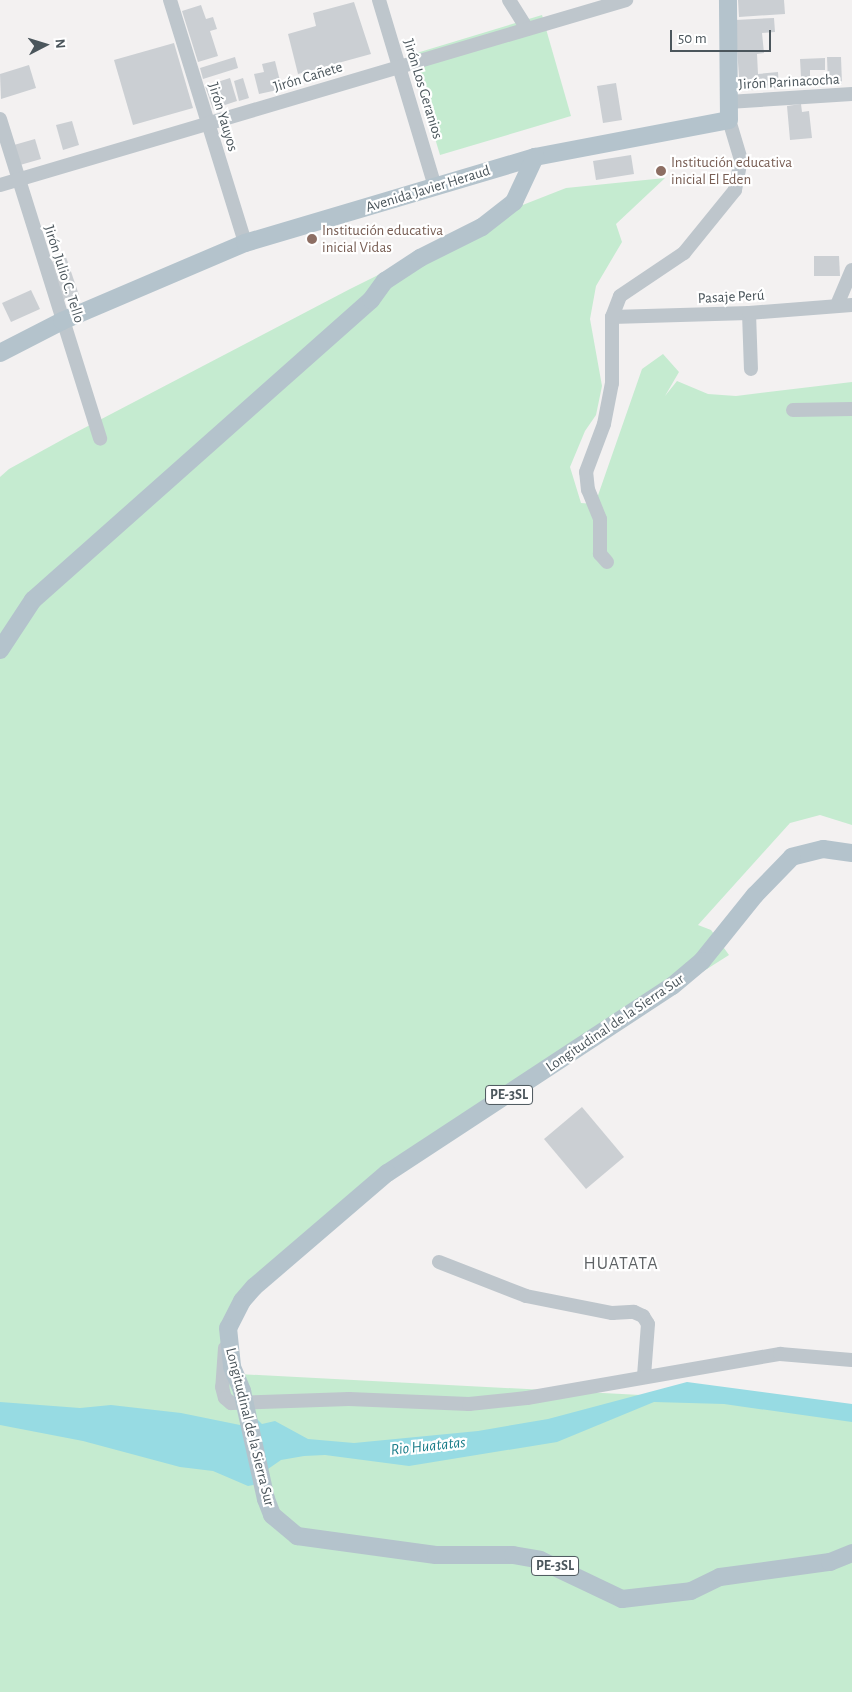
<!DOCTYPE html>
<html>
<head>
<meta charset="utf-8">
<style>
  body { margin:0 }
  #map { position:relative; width:852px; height:1692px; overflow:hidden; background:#f3f1f1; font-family:"Alegreya Sans",sans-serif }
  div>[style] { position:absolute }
  .green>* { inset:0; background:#c5ebd0 }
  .water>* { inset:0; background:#97dbe3 }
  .building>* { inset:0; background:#cbcfd3 }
  .minor>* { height:14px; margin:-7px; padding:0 7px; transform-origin:7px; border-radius:7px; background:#bec6cc }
  .major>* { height:18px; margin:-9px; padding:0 9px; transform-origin:9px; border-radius:9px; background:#b4c3cc }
  .dots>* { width:14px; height:14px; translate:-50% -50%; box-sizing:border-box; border:2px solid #fff; border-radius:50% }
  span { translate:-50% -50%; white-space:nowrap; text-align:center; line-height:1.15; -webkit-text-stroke:4.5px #fff; paint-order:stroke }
  .shield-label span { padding:1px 4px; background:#fff; border:1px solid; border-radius:4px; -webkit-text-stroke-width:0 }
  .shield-label { font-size:14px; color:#4b565c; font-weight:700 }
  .street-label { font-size:15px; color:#4b565c }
  .education-label { font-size:15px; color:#785e54 }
  .left { translate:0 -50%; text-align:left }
  .water-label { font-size:16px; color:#1a7d89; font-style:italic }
  .quarter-label { font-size:18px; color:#5e6265; letter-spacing:1px }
  .north { position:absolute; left:20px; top:20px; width:50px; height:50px; -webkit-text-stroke:4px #fff; paint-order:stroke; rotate:85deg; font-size:14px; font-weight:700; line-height:20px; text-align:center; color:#4b565c }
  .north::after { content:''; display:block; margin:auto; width:18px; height:22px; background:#4b565c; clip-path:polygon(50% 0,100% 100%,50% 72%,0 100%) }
  .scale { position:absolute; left:670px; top:30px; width:101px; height:22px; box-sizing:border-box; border:2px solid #4b565c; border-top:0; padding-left:6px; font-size:15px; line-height:18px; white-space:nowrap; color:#4b565c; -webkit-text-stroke:4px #fff; paint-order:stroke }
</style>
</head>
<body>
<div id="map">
  <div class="green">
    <i style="clip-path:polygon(542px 15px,571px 116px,440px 155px,410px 55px)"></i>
    <i style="clip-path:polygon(665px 178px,616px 224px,622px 242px,596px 286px,590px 319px,602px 386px,596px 415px,585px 431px,570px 467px,581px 503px,595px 504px,642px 369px,663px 354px,679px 372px,665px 396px,677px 381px,708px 394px,736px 396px,852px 382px,852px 825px,820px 815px,790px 823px,698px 925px,711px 930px,729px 955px,436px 1141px,266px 1277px,236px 1320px,238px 1374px,852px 1406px,852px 1692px,0 1692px,0 477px,9px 469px,69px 436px,350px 289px,505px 212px,566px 188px)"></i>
  </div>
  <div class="water">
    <i style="clip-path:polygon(687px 1382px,852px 1404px,852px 1422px,724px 1404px,654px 1402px,557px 1442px,409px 1466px,325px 1455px,304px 1456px,281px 1460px,268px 1469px,263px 1483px,248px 1486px,213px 1471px,180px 1467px,83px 1441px,0 1425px,0 1402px,80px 1408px,111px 1405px,181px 1413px,240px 1425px,256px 1418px,262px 1424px,275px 1421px,308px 1439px,354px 1443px,478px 1431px,548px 1419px)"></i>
  </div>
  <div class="building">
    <i style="clip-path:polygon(738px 0,784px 0,785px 14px,739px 17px)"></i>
    <i style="clip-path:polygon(354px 2px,371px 54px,298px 74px,288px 34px,316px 26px,313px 13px)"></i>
    <i style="clip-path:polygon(201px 5px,206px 19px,213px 17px,217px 29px,210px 31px,218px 56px,198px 62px,182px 11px)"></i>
    <i style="clip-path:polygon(774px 18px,775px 32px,762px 33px,764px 53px,757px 54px,758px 74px,778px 72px,779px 88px,740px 91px,735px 20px)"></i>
    <i style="clip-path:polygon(174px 43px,193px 108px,133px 125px,114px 60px)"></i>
    <i style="clip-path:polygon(235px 57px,238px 68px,203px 79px,200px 68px)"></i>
    <i style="clip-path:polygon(827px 57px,841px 57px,842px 84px,828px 84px)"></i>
    <i style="clip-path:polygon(825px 58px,825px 70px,810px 70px,810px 77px,801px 77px,800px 59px)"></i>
    <i style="clip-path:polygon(275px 61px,282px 89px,259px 94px,254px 74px,264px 72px,262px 64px)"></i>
    <i style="clip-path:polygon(29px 65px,36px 88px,1px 99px,0 74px)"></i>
    <i style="clip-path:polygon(230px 78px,237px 101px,213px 109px,205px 86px)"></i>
    <i style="clip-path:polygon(243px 78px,249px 98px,239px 101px,234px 81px)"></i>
    <i style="clip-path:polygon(616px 83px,622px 120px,603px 123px,597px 86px)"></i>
    <i style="clip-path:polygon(801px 104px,802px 112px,809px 111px,812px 138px,790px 140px,787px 106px)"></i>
    <i style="clip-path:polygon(72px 121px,79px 145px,63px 150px,56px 125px)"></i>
    <i style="clip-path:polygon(35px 139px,41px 159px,20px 165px,14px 145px)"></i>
    <i style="clip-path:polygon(631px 155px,634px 174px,596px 180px,593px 161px)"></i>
    <i style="clip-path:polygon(814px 256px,839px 256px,840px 276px,814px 276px)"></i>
    <i style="clip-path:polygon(66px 257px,79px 295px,60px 301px,48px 263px)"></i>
    <i style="clip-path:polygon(31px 290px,40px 309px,11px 322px,2px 303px)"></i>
    <i style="clip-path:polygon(582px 1107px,624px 1157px,586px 1189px,544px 1139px)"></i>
  </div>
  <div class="minor">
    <i style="left:170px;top:0;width:254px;rotate:72.8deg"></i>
    <i style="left:379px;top:0;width:195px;rotate:73.3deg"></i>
    <i style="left:509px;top:0;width:34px;rotate:58deg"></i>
    <i style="left:728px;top:102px;width:124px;rotate:-3.7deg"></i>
    <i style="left:0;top:119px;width:335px;rotate:72.6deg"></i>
    <i style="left:0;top:185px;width:653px;rotate:-16.46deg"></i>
    <i style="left:837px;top:305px;width:38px;rotate:-67deg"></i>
    <i style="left:749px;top:313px;width:56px;rotate:88deg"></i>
    <i style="left:612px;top:317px;width:137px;rotate:-1.7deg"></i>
    <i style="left:749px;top:313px;width:103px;rotate:-4.4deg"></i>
    <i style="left:793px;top:410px;width:59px;rotate:-1deg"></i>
    <i style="left:607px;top:562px;width:11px;rotate:-131deg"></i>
    <i style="left:600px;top:554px;width:35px;rotate:-90deg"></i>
    <i style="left:600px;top:519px;width:31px;rotate:-112deg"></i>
    <i style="left:588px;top:490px;width:18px;rotate:-96deg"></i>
    <i style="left:586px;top:472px;width:51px;rotate:-69.4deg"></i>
    <i style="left:604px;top:424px;width:42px;rotate:-79deg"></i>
    <i style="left:612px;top:383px;width:66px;rotate:-90deg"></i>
    <i style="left:612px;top:317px;width:22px;rotate:-69deg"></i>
    <i style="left:620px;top:296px;width:77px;rotate:-33.9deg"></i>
    <i style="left:684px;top:253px;width:81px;rotate:-51deg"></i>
    <i style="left:735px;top:190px;width:31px;rotate:-79deg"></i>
    <i style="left:741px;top:160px;width:42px;rotate:-106.7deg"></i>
    <i style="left:439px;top:1262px;width:93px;rotate:21.3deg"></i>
    <i style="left:526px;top:1296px;width:88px;rotate:11.2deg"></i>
    <i style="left:612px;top:1313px;width:22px;rotate:-3deg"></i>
    <i style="left:634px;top:1312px;width:10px;rotate:24deg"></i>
    <i style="left:643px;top:1316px;width:9px;rotate:58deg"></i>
    <i style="left:648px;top:1324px;width:52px;rotate:94.4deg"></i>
    <i style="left:225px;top:1348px;width:39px;rotate:94deg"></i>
    <i style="left:222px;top:1387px;width:11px;rotate:75deg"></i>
    <i style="left:225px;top:1398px;width:8px;rotate:40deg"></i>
    <i style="left:231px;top:1403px;width:118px;rotate:-1.9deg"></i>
    <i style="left:349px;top:1399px;width:120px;rotate:2.4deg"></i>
    <i style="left:469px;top:1404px;width:58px;rotate:-5.9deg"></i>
    <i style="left:527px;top:1398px;width:257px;rotate:-9.9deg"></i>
    <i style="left:780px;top:1354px;width:72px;rotate:4.8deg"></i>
  </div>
  <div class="major">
    <i style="left:0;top:353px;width:70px;rotate:-27.3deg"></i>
    <i style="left:62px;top:321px;width:199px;rotate:-23.1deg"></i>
    <i style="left:245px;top:243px;width:302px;rotate:-16.5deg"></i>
    <i style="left:535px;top:157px;width:197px;rotate:-10.8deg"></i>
    <i style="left:729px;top:120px;width:120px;rotate:-90.5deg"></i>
    <i style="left:0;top:650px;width:60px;rotate:-56.6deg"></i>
    <i style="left:33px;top:600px;width:452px;rotate:-41.6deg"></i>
    <i style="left:371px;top:300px;width:24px;rotate:-54deg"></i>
    <i style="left:385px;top:281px;width:42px;rotate:-33.3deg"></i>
    <i style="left:420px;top:258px;width:69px;rotate:-26.6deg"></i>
    <i style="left:482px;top:227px;width:41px;rotate:-38deg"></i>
    <i style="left:514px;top:202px;width:50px;rotate:-65deg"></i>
    <i style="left:852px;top:853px;width:29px;rotate:-172deg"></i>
    <i style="left:823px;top:849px;width:32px;rotate:166deg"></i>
    <i style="left:792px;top:857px;width:53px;rotate:134.2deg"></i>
    <i style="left:755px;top:895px;width:85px;rotate:128.8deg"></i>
    <i style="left:702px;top:961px;width:39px;rotate:140deg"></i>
    <i style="left:672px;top:986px;width:341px;rotate:146.7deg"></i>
    <i style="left:387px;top:1173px;width:175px;rotate:139.4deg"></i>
    <i style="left:254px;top:1287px;width:18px;rotate:131deg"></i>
    <i style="left:242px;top:1301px;width:30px;rotate:117deg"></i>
    <i style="left:228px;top:1328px;width:39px;rotate:84deg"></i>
    <i style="left:232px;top:1367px;width:26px;rotate:67deg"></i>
    <i style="left:242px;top:1391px;width:111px;rotate:77.5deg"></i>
    <i style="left:266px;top:1499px;width:17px;rotate:69deg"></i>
    <i style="left:272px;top:1515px;width:33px;rotate:40deg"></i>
    <i style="left:297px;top:1536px;width:140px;rotate:7.8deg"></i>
    <i style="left:436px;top:1555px;width:77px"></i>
    <i style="left:513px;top:1555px;width:27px;rotate:10deg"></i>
    <i style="left:540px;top:1560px;width:91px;rotate:25.4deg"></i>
    <i style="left:622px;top:1599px;width:69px;rotate:-6.6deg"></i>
    <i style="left:691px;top:1591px;width:32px;rotate:-26deg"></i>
    <i style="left:720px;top:1577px;width:111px;rotate:-7.8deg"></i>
    <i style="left:830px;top:1562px;width:24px;rotate:-22deg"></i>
  </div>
  <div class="dots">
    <i style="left:661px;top:171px;background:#8d6e63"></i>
    <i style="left:312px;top:239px;background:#8d6e63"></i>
  </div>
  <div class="shield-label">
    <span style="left:509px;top:1095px">PE-3SL</span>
    <span style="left:555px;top:1566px">PE-3SL</span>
  </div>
  <div class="street-label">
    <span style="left:308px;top:77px;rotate:-17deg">Jirón Cañete</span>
    <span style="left:789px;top:82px;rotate:-3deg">Jirón Parinacocha</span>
    <span style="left:423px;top:89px;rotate:73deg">Jirón Los Geranios</span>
    <span style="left:223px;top:117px;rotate:73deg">Jirón Yauyos</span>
    <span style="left:428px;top:189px;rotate:-17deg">Avenida Javier Heraud</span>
    <span style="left:64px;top:274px;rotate:72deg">Jirón Julio C. Tello</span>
    <span style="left:731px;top:297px;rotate:-3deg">Pasaje Perú</span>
    <span style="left:615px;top:1023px;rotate:-34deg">Longitudinal de la Sierra Sur</span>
    <span style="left:250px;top:1427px;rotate:76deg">Longitudinal de la Sierra Sur</span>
  </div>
  <div class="education-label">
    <span class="left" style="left:671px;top:171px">Institución educativa<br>inicial El Eden</span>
    <span class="left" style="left:322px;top:239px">Institución educativa<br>inicial Vidas</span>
  </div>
  <div class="water-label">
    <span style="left:428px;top:1446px;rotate:-6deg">Rio Huatatas</span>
  </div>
  <div class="quarter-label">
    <span style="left:621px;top:1264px">HUATATA</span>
  </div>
  <div class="north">N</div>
  <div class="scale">50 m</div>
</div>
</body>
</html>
